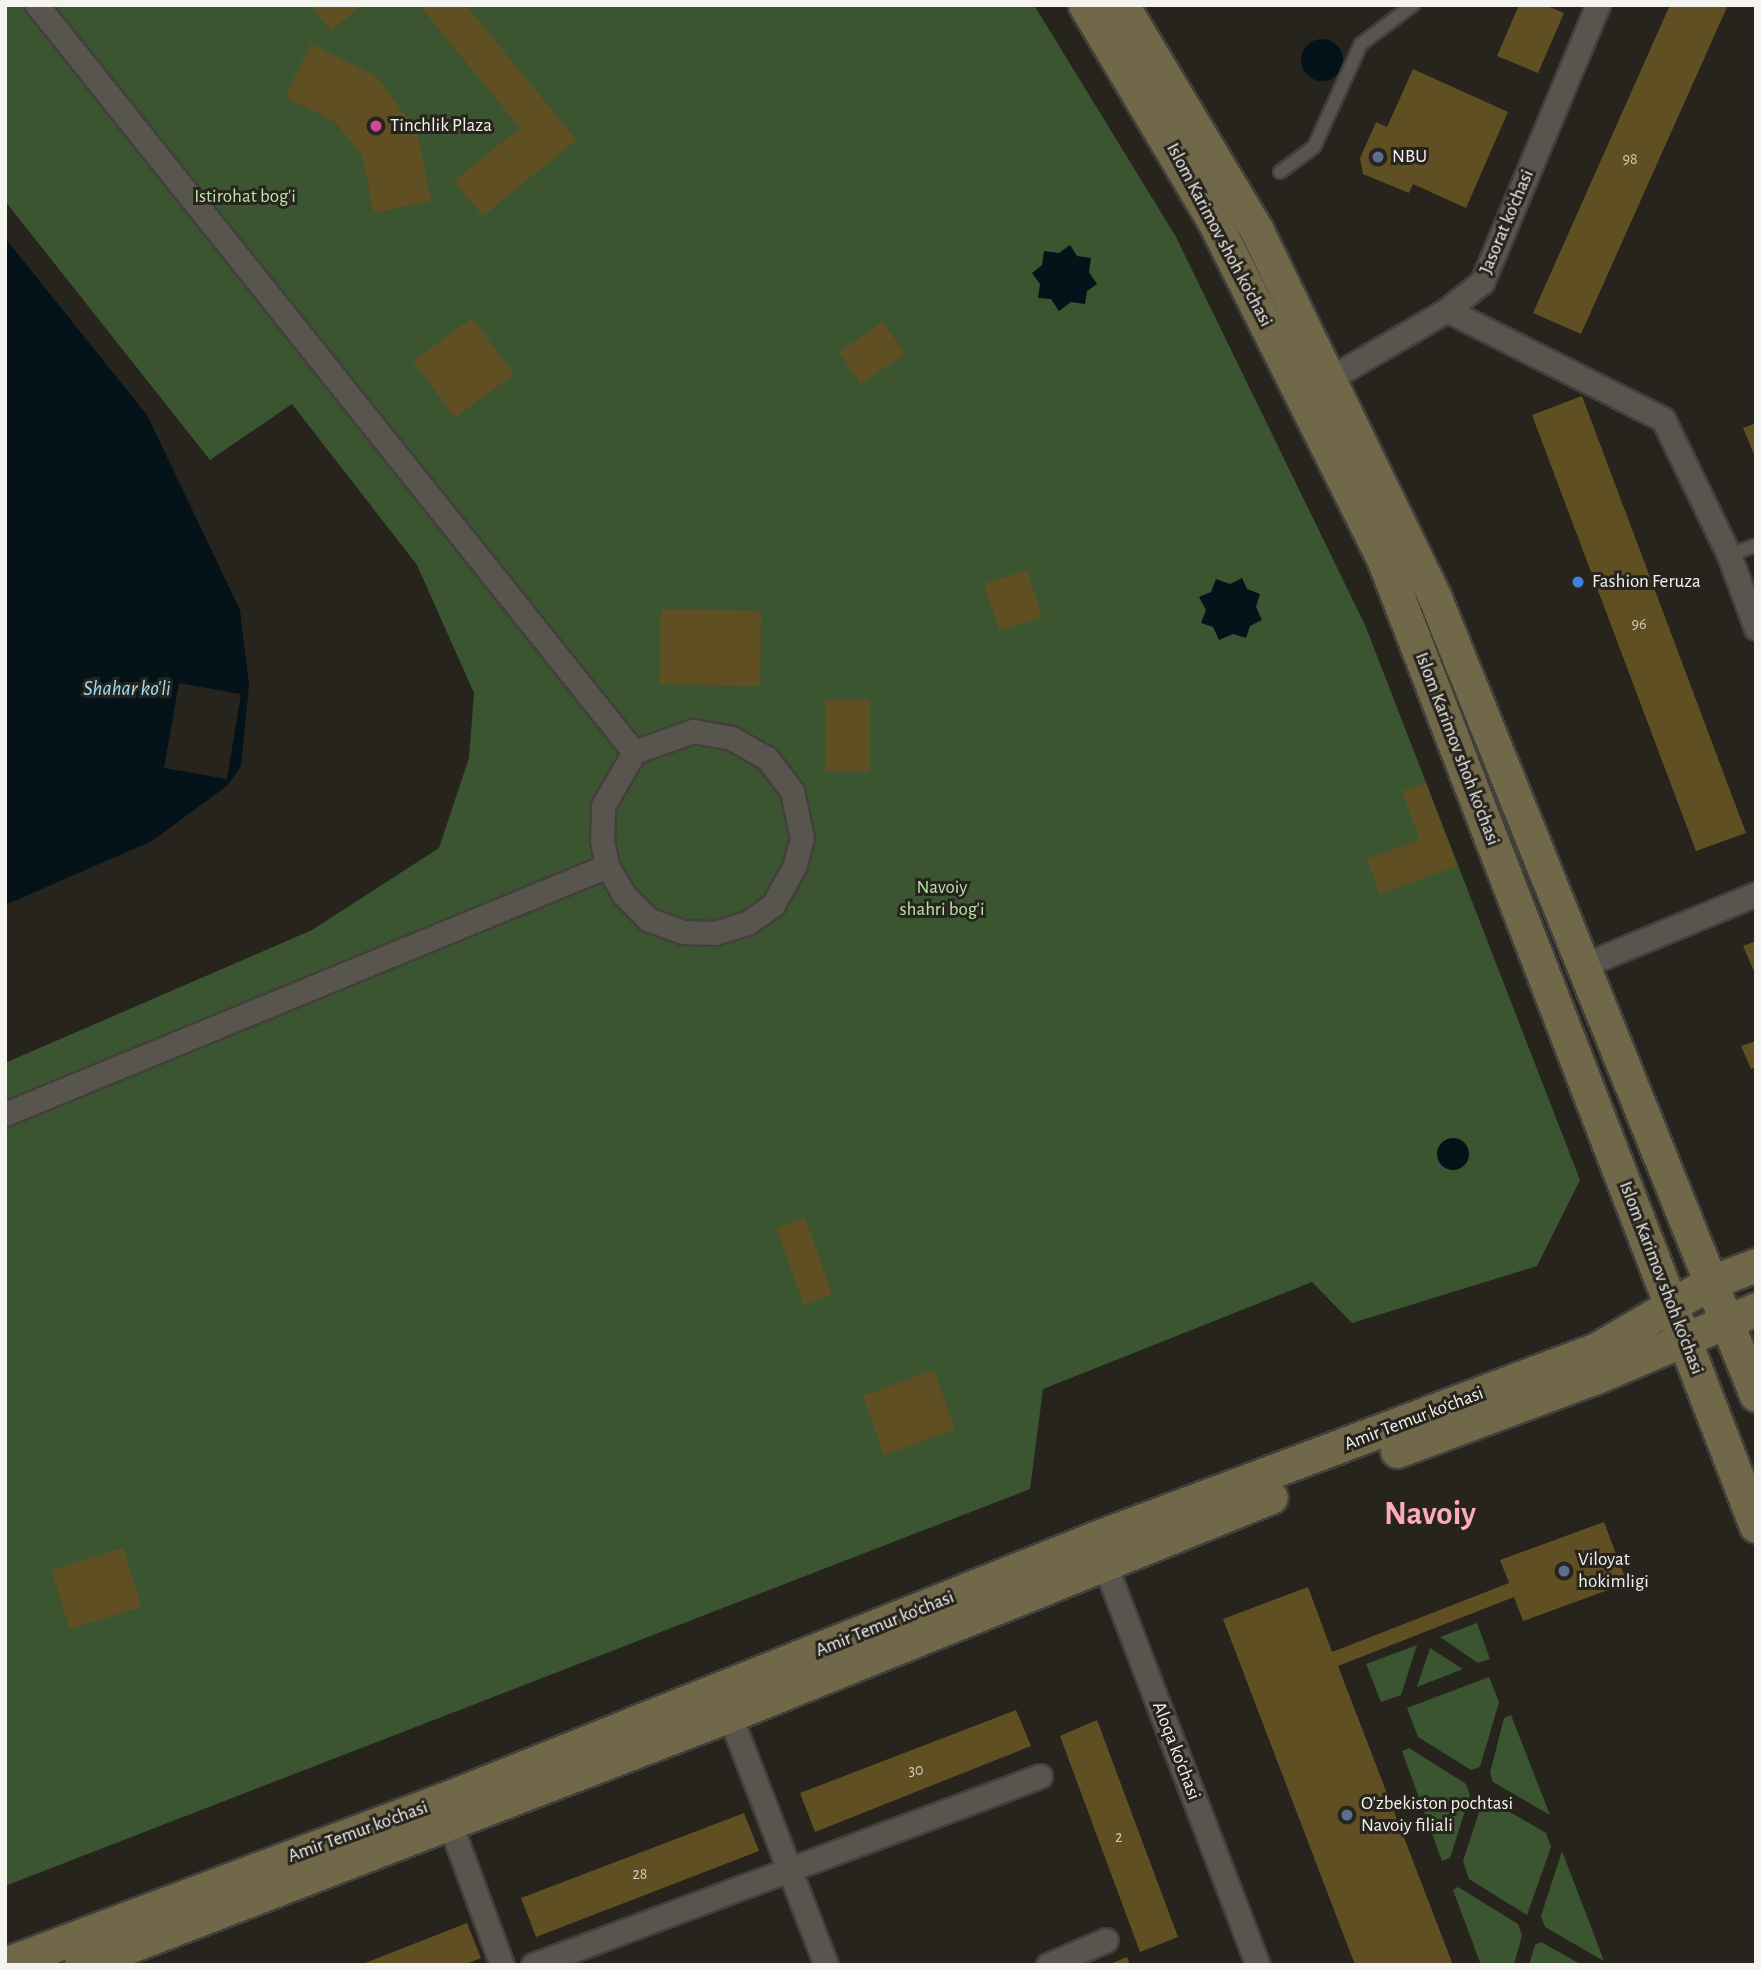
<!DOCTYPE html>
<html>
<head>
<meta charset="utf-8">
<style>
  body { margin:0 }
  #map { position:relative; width:1761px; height:1970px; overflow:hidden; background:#27241e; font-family:"Alegreya Sans",sans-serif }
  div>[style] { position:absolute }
  .green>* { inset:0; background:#3c5531 }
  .water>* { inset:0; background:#031319 }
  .round { border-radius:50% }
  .pier>* { inset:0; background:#27241e }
  .building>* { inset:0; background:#604f22 }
  .roads { filter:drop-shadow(2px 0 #42403b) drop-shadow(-2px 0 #42403b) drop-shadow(0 2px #42403b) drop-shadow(0 -2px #42403b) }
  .lane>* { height:12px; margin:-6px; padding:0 6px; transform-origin:6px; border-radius:6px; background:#58554e }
  .street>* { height:23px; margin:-11.5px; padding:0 11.5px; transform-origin:11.5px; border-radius:11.5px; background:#58554e }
  .secondary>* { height:33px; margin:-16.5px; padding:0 16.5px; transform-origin:16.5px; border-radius:16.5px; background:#716749 }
  .dots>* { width:19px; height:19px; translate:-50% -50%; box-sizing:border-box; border:4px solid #27241e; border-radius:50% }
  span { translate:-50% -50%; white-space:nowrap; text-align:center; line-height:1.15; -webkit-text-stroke:6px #27241e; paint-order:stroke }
  .number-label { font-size:16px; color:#cfcabb }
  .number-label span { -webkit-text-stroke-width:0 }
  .poi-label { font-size:19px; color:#f4f3ee }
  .left { translate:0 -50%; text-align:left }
  .park-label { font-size:19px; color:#b9e5a6 }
  .street-label { font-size:19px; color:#f4f3ee }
  .water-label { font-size:21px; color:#9be1f9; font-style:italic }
  .town-label { font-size:33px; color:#fdaabb; font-weight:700 }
  .frame { position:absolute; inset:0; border:7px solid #f4f3ee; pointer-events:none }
</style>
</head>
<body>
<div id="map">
  <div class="green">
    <i style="clip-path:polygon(5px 5px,1034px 5px,1176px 237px,1365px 625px,1580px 1180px,1537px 1266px,1352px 1323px,1312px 1282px,1043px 1389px,1030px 1489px,5px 1886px,5px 1063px,312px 930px,439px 848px,469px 758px,474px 693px,417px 565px,292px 404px,210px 460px,5px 201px)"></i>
    <i style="clip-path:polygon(1477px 1623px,1490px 1659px,1478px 1663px,1440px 1637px)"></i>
    <i style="clip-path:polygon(1417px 1645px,1401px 1695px,1381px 1702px,1366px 1664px)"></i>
    <i style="clip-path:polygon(1430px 1648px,1463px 1669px,1417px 1687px)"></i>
    <i style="clip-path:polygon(1489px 1677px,1499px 1702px,1480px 1767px,1471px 1770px,1418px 1737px,1407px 1708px)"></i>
    <i style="clip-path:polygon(1511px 1715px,1550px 1815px,1493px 1782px,1490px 1773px,1504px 1718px)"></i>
    <i style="clip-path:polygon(1409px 1748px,1466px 1784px,1470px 1795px,1450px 1858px,1442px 1861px,1402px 1751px)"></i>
    <i style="clip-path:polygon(1484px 1797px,1546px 1833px,1551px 1847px,1527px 1915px,1469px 1879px,1463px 1861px)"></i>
    <i style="clip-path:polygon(1562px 1851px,1604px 1961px,1545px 1927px,1541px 1916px)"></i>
    <i style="clip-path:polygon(1458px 1887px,1518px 1924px,1522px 1935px,1514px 1965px,1481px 1965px,1453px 1890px)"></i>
    <i style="clip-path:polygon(1541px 1942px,1582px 1965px,1529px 1965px,1535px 1945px)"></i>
  </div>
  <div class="water">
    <i class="round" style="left:1301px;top:39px;width:42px;height:42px"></i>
    <i style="clip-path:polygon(5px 238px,147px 415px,240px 610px,249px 685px,241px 766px,228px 785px,152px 841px,5px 905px)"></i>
    <i style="clip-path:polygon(1070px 245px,1077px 256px,1091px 258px,1089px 272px,1097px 284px,1087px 291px,1085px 304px,1071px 302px,1059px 311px,1051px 299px,1038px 298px,1040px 284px,1032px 273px,1042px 265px,1044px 251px,1059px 253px)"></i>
    <i style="clip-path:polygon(1242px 578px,1247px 589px,1260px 594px,1256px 607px,1262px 620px,1250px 626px,1246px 638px,1233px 634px,1219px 640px,1213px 627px,1201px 623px,1206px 610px,1199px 597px,1211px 592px,1216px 579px,1230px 584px)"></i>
    <i class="round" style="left:1437px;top:1138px;width:32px;height:32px"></i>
  </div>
  <div class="pier">
    <i style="clip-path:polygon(179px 683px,241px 694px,227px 779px,164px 768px)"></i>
  </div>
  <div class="building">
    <i style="clip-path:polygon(310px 5px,362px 5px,331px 31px)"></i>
    <i style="clip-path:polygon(419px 5px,466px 5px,576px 140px,483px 216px,454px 181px,520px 128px)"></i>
    <i style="clip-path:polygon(1519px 5px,1545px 5px,1564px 13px,1538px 73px,1497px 56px)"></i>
    <i style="clip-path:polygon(1670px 5px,1728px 5px,1581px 334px,1533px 313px)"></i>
    <i style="clip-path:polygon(311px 44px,376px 76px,417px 131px,431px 201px,374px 213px,362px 155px,335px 122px,285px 97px)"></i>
    <i style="clip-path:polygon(1413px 69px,1508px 112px,1466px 208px,1413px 184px,1409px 193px,1363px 174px,1360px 158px,1376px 122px,1387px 127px)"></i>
    <i style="clip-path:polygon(472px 318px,514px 374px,455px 418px,413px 361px)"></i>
    <i style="clip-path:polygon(883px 322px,905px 354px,861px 384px,839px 352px)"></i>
    <i style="clip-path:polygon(1582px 396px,1746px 833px,1696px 851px,1532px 415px)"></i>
    <i style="clip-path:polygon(1756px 423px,1756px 459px,1743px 428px)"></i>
    <i style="clip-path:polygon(1027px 570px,1042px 617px,999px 631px,984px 584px)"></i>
    <i style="clip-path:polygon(661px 609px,761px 611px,760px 686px,659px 684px)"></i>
    <i style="clip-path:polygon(825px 700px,870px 700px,870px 772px,825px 772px)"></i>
    <i style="clip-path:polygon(1426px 783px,1457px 866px,1380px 894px,1367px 859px,1420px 840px,1402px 791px)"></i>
    <i style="clip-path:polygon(1756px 941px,1756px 976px,1743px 946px)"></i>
    <i style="clip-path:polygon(1756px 1041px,1756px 1067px,1751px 1069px,1741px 1046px)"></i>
    <i style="clip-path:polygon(805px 1218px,832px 1294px,804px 1305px,776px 1228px)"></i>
    <i style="clip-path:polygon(934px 1370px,955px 1429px,884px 1455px,863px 1396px)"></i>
    <i style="clip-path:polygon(1604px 1522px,1627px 1583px,1523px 1621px,1514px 1597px,1338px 1666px,1453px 1965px,1355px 1965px,1223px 1619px,1308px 1587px,1332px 1652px,1509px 1583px,1500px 1560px)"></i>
    <i style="clip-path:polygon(123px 1548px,142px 1607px,70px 1629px,51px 1570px)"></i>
    <i style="clip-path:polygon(1016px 1710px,1031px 1746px,815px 1832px,800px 1793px)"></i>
    <i style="clip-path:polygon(1097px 1720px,1178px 1937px,1140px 1952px,1060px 1736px)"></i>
    <i style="clip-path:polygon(744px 1813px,759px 1851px,536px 1937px,521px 1898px)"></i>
    <i style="clip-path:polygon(467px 1923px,481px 1958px,464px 1965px,360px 1965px)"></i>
    <i style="clip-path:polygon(1127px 1957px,1130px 1965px,1107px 1965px)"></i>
  </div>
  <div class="roads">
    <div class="lane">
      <i style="left:1280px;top:172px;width:42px;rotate:-36.3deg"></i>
      <i style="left:1314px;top:147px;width:113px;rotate:-65.5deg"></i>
      <i style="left:1361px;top:44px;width:65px;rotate:-36.9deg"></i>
      <i style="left:1729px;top:555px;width:29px;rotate:-20deg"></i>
    </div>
    <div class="street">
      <i style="left:37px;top:5px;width:956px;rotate:51.37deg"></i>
      <i style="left:1447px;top:310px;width:242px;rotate:26.8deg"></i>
      <i style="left:1663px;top:419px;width:151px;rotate:64.1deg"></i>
      <i style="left:1729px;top:555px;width:78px;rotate:69.7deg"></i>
      <i style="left:1317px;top:386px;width:151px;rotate:-30.3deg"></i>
      <i style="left:1447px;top:310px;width:45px;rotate:-38.7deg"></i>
      <i style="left:1482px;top:282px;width:300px;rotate:-67.3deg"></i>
      <i style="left:693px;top:731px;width:39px;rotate:10deg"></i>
      <i style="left:731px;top:738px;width:41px;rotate:29.1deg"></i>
      <i style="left:767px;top:758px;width:41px;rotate:52.9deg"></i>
      <i style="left:792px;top:791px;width:48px;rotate:78deg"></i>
      <i style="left:802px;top:838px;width:28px;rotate:105deg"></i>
      <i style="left:795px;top:865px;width:46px;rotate:118.8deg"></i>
      <i style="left:773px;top:905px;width:32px;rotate:145deg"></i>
      <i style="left:747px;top:923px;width:34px;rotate:163deg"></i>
      <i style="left:715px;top:933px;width:32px;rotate:-178deg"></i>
      <i style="left:683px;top:932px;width:37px;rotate:-160deg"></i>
      <i style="left:648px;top:919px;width:34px;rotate:-135deg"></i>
      <i style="left:624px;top:895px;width:34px;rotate:-120deg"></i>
      <i style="left:607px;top:866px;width:25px;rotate:-101deg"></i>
      <i style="left:602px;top:841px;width:35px;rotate:-88deg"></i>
      <i style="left:603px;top:806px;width:62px;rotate:-60.1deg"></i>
      <i style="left:634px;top:752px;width:63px;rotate:-19.6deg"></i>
      <i style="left:1582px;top:966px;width:188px;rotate:-22.5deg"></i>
      <i style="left:5px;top:1114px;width:651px;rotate:-22.39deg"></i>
      <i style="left:1100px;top:1552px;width:442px;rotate:69.1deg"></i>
      <i style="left:725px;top:1703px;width:281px;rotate:68.9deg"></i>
      <i style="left:445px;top:1810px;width:165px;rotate:69.8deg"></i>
      <i style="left:533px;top:1965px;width:541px;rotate:-20.44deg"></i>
      <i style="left:1048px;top:1965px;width:63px;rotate:-23.3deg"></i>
    </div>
    <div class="secondary">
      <i style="left:1085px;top:5px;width:252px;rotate:59.2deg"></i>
      <i style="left:1214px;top:221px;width:380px;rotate:63.4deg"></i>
      <i style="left:1384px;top:561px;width:1034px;rotate:68.92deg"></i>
      <i style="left:1122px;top:5px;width:263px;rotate:59.1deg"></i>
      <i style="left:1257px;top:231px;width:408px;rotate:64.1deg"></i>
      <i style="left:1435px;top:598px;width:859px;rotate:68.06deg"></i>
      <i style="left:1397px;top:1451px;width:212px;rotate:-20.4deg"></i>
      <i style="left:1596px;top:1377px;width:174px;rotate:-23deg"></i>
      <i style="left:5px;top:1964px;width:467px;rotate:-20.6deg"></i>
      <i style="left:442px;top:1800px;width:704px;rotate:-21.86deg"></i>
      <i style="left:1095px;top:1538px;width:536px;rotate:-20.63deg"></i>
      <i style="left:1597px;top:1349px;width:132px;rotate:-30.4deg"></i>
      <i style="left:1711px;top:1282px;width:48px;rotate:-20.7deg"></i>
      <i style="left:81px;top:1965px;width:695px;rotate:-21.07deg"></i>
      <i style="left:730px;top:1715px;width:583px;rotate:-21.95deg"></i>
    </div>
  </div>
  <div class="dots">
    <i style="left:376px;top:126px;background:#d1479c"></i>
    <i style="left:1378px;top:157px;background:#5c6f8a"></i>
    <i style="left:1578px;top:582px;background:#3f7fe0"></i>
    <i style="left:1564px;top:1571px;background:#5c6f8a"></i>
    <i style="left:1347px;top:1815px;background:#5c6f8a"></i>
  </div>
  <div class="number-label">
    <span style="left:1630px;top:159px">98</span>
    <span style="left:1639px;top:624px">96</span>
    <span style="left:916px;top:1770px">30</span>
    <span style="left:1119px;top:1837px">2</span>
    <span style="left:640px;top:1874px">28</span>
  </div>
  <div class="poi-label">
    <span class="left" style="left:390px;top:126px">Tinchlik Plaza</span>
    <span class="left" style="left:1392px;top:157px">NBU</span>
    <span class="left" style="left:1592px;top:582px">Fashion Feruza</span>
    <span class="left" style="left:1578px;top:1571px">Viloyat<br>hokimligi</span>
    <span class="left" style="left:1361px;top:1815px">O'zbekiston pochtasi<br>Navoiy filiali</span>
  </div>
  <div class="park-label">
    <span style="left:245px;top:197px">Istirohat bog'i</span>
    <span style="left:942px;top:899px">Navoiy<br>shahri bog'i</span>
  </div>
  <div class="street-label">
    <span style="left:1507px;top:222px;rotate:-67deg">Jasorat ko‘chasi</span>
    <span style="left:1219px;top:235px;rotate:62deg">Islom Karimov shoh ko'chasi</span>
    <span style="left:1457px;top:749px;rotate:69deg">Islom Karimov shoh ko'chasi</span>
    <span style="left:1661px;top:1278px;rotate:69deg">Islom Karimov shoh ko'chasi</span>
    <span style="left:1414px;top:1419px;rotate:-21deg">Amir Temur ko‘chasi</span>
    <span style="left:885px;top:1624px;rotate:-22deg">Amir Temur ko‘chasi</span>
    <span style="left:1176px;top:1751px;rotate:69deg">Aloqa ko'chasi</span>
    <span style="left:358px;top:1832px;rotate:-20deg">Amir Temur ko‘chasi</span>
  </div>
  <div class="water-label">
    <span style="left:127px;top:689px">Shahar ko'li</span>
  </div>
  <div class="town-label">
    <span style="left:1430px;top:1515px">Navoiy</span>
  </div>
  <div class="frame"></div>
</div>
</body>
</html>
